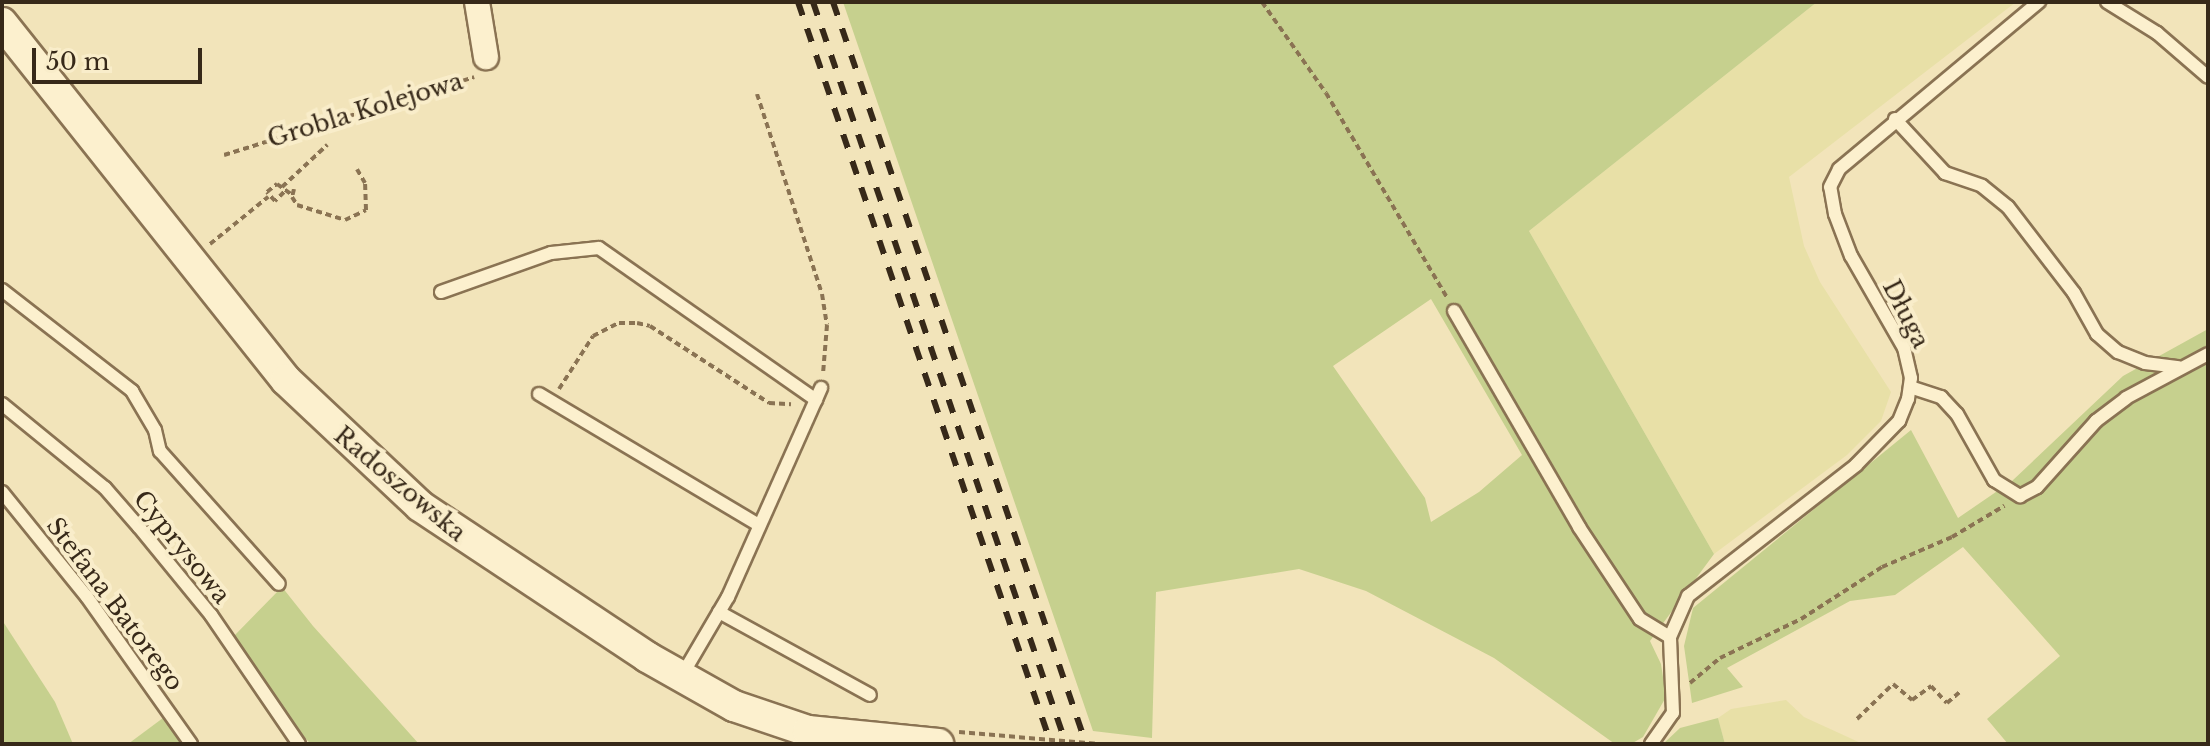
<!DOCTYPE html>
<html>
<head>
<meta charset="utf-8">
<style>
  body { margin:0 }
  #map { position:relative; width:2210px; height:746px; overflow:hidden; background:#f2e4ba; font-family:"Libre Baskerville",serif }
  div>[style] { position:absolute }
  .farmland>* { inset:0; background:#e8e0a7 }
  .green>* { inset:0; background:#c6d08e }
  .path>* { height:4px; margin-top:-2px; transform-origin:0; background:repeating-linear-gradient(90deg,#8a7353 0 6px,transparent 0 10px) }
  .roads { filter:drop-shadow(2px 0 #8a7353) drop-shadow(-2px 0 #8a7353) drop-shadow(0 2px #8a7353) drop-shadow(0 -2px #8a7353) }
  .service>* { height:12px; margin:-6px; padding:0 6px; transform-origin:6px; border-radius:6px; background:#fcf0ce }
  .minor>* { height:24px; margin:-12px; padding:0 12px; transform-origin:12px; border-radius:12px; background:#fcf0ce }
  .tertiary>* { height:30px; margin:-15px; padding:0 15px; transform-origin:15px; border-radius:15px; background:#fcf0ce }
  .rail>* { height:6px; margin-top:-3px; transform-origin:0; background:repeating-linear-gradient(90deg,#372919 0 14px,transparent 0 28px) }
  span { translate:-50% -50%; white-space:nowrap; text-align:center; line-height:1.15; -webkit-text-stroke:8px #f9edca; paint-order:stroke }
  .street-label { font-size:24px; color:#372919 }
  .frame { position:absolute; inset:0; border:4px solid #372919; pointer-events:none }
  .scale { position:absolute; left:32px; top:48px; width:170px; height:36px; box-sizing:border-box; border:4px solid #372919; border-top:0; padding-left:10px; font-size:24px; line-height:28px; white-space:nowrap; color:#372919; -webkit-text-stroke:6px #f9edca; paint-order:stroke }
</style>
</head>
<body>
<div id="map">
  <div class="farmland">
    <i style="clip-path:polygon(1817px 2px,2016px 2px,1789px 177px,1804px 246px,1820px 282px,1891px 392px,1881px 421px,1847px 455px,1714px 554px,1529px 231px)"></i>
    <i style="clip-path:polygon(1786px 700px,1804px 717px,1863px 744px,1725px 744px,1718px 718px,1731px 709px)"></i>
  </div>
  <div class="green">
    <i style="clip-path:polygon(evenodd,843px 2px,1817px 2px,1529px 231px,1714px 554px,1650px 641px,1661px 664px,1666px 697px,1643px 737px,1631px 744px,1615px 744px,1494px 658px,1366px 591px,1299px 569px,1156px 592px,1152px 738px,1093px 731px,843px 2px,1431px 299px,1522px 455px,1479px 492px,1431px 522px,1425px 498px,1333px 366px,1431px 299px)"></i>
    <i style="clip-path:polygon(2208px 329px,2208px 744px,2008px 744px,1987px 719px,2060px 656px,1963px 547px,1895px 595px,1850px 601px,1727px 668px,1743px 687px,1692px 703px,1684px 646px,1693px 608px,1911px 430px,1958px 518px,2012px 481px,2123px 376px)"></i>
    <i style="clip-path:polygon(282px 587px,313px 626px,419px 744px,311px 744px,305px 738px,234px 636px)"></i>
    <i style="clip-path:polygon(2px 620px,55px 702px,73px 744px,2px 744px)"></i>
    <i style="clip-path:polygon(163px 718px,181px 744px,128px 744px)"></i>
    <i style="clip-path:polygon(1718px 718px,1725px 744px,1663px 744px,1680px 728px)"></i>
  </div>
  <div class="path">
    <i style="left:1262px;top:2px;width:111px;rotate:54.9deg"></i>
    <i style="left:1326px;top:93px;width:238px;rotate:59.4deg"></i>
    <i style="left:757px;top:94px;width:210px;rotate:72deg"></i>
    <i style="left:822px;top:294px;width:31px;rotate:81deg"></i>
    <i style="left:827px;top:325px;width:49px;rotate:94.7deg"></i>
    <i style="left:224px;top:155px;width:262px;rotate:-17.3deg"></i>
    <i style="left:282px;top:187px;width:62px;rotate:-43deg"></i>
    <i style="left:294px;top:189px;width:8px;rotate:104deg"></i>
    <i style="left:292px;top:197px;width:9px;rotate:58deg"></i>
    <i style="left:297px;top:205px;width:50px;rotate:17.4deg"></i>
    <i style="left:345px;top:220px;width:23px;rotate:-25deg"></i>
    <i style="left:366px;top:210px;width:27px;rotate:-92deg"></i>
    <i style="left:365px;top:183px;width:16px;rotate:-120deg"></i>
    <i style="left:284px;top:192px;width:13px;rotate:135deg"></i>
    <i style="left:275px;top:201px;width:12px;rotate:-132deg"></i>
    <i style="left:267px;top:192px;width:13px;rotate:-39deg"></i>
    <i style="left:277px;top:184px;width:17px;rotate:36deg"></i>
    <i style="left:210px;top:244px;width:75px;rotate:-39deg"></i>
    <i style="left:559px;top:389px;width:63px;rotate:-57.3deg"></i>
    <i style="left:593px;top:336px;width:29px;rotate:-27deg"></i>
    <i style="left:619px;top:323px;width:18px"></i>
    <i style="left:637px;top:323px;width:13px;rotate:13deg"></i>
    <i style="left:650px;top:326px;width:142px;rotate:32.9deg"></i>
    <i style="left:769px;top:403px;width:22px;rotate:3deg"></i>
    <i style="left:1690px;top:683px;width:39px;rotate:-40deg"></i>
    <i style="left:1720px;top:658px;width:90px;rotate:-25.7deg"></i>
    <i style="left:1801px;top:619px;width:96px;rotate:-32.7deg"></i>
    <i style="left:1882px;top:567px;width:76px;rotate:-23.2deg"></i>
    <i style="left:1952px;top:537px;width:61px;rotate:-30.8deg"></i>
    <i style="left:1857px;top:719px;width:50px;rotate:-44.2deg"></i>
    <i style="left:1893px;top:684px;width:25px;rotate:40deg"></i>
    <i style="left:1912px;top:700px;width:24px;rotate:-36deg"></i>
    <i style="left:1931px;top:686px;width:23px;rotate:47deg"></i>
    <i style="left:1947px;top:703px;width:18px;rotate:-41deg"></i>
    <i style="left:959px;top:732px;width:141px;rotate:4.9deg"></i>
  </div>
  <div class="roads">
    <div class="service">
      <i style="left:2107px;top:2px;width:59px;rotate:31.8deg"></i>
      <i style="left:2157px;top:33px;width:67px;rotate:40.8deg"></i>
      <i style="left:1895px;top:119px;width:74px;rotate:47.2deg"></i>
      <i style="left:1945px;top:173px;width:39px;rotate:19deg"></i>
      <i style="left:1982px;top:186px;width:33px;rotate:39deg"></i>
      <i style="left:2008px;top:207px;width:108px;rotate:52.5deg"></i>
      <i style="left:2074px;top:293px;width:47px;rotate:60.7deg"></i>
      <i style="left:2097px;top:334px;width:28px;rotate:41deg"></i>
      <i style="left:2118px;top:352px;width:29px;rotate:22deg"></i>
      <i style="left:2145px;top:363px;width:34px;rotate:7deg"></i>
      <i style="left:2px;top:290px;width:165px;rotate:37.8deg"></i>
      <i style="left:132px;top:391px;width:45px;rotate:59.5deg"></i>
      <i style="left:155px;top:430px;width:22px;rotate:77deg"></i>
      <i style="left:160px;top:451px;width:178px;rotate:48.2deg"></i>
      <i style="left:441px;top:292px;width:117px;rotate:-19.5deg"></i>
      <i style="left:551px;top:253px;width:48px;rotate:-5.9deg"></i>
      <i style="left:599px;top:248px;width:265px;rotate:35deg"></i>
      <i style="left:1454px;top:311px;width:250px;rotate:59.9deg"></i>
      <i style="left:1579px;top:527px;width:110px;rotate:56.5deg"></i>
      <i style="left:1640px;top:619px;width:35px;rotate:31deg"></i>
      <i style="left:1910px;top:387px;width:33px;rotate:18deg"></i>
      <i style="left:1941px;top:397px;width:23px;rotate:47deg"></i>
      <i style="left:1957px;top:414px;width:76px;rotate:60.7deg"></i>
      <i style="left:1994px;top:480px;width:31px;rotate:32deg"></i>
      <i style="left:2020px;top:496px;width:19px;rotate:-28deg"></i>
      <i style="left:2037px;top:487px;width:89px;rotate:-48.2deg"></i>
      <i style="left:2096px;top:421px;width:38px;rotate:-37deg"></i>
      <i style="left:2126px;top:398px;width:93px;rotate:-28.2deg"></i>
      <i style="left:539px;top:394px;width:256px;rotate:30.8deg"></i>
      <i style="left:2px;top:404px;width:133px;rotate:39.2deg"></i>
      <i style="left:105px;top:488px;width:52px;rotate:48.9deg"></i>
      <i style="left:139px;top:527px;width:114px;rotate:50.7deg"></i>
      <i style="left:211px;top:615px;width:156px;rotate:55.7deg"></i>
      <i style="left:2px;top:492px;width:135px;rotate:51deg"></i>
      <i style="left:87px;top:597px;width:180px;rotate:54.7deg"></i>
      <i style="left:719px;top:612px;width:172px;rotate:28.8deg"></i>
      <i style="left:681px;top:677px;width:93px;rotate:-59.6deg"></i>
      <i style="left:728px;top:597px;width:229px;rotate:-66deg"></i>
      <i style="left:1651px;top:744px;width:38px;rotate:-55deg"></i>
      <i style="left:1673px;top:713px;width:76px;rotate:-92.3deg"></i>
      <i style="left:1670px;top:637px;width:45px;rotate:-66.3deg"></i>
      <i style="left:1688px;top:596px;width:213px;rotate:-37.9deg"></i>
      <i style="left:1856px;top:465px;width:62px;rotate:-45.7deg"></i>
      <i style="left:1899px;top:421px;width:24px;rotate:-68deg"></i>
      <i style="left:1908px;top:399px;width:21px;rotate:-82deg"></i>
      <i style="left:1911px;top:378px;width:31px;rotate:-103deg"></i>
      <i style="left:1904px;top:348px;width:106px;rotate:-119.9deg"></i>
      <i style="left:1851px;top:256px;width:45px;rotate:-110.9deg"></i>
      <i style="left:1835px;top:214px;width:27px;rotate:-100deg"></i>
      <i style="left:1830px;top:187px;width:20px;rotate:-63deg"></i>
      <i style="left:1839px;top:169px;width:261px;rotate:-39.9deg"></i>
    </div>
    <div class="minor">
      <i style="left:477px;top:2px;width:56px;rotate:80.7deg"></i>
    </div>
    <div class="tertiary">
      <i style="left:2px;top:23px;width:456px;rotate:51.5deg"></i>
      <i style="left:286px;top:380px;width:184px;rotate:43.2deg"></i>
      <i style="left:420px;top:506px;width:273px;rotate:33.6deg"></i>
      <i style="left:647px;top:657px;width:100px;rotate:29.4deg"></i>
      <i style="left:734px;top:706px;width:78px;rotate:18.7deg"></i>
      <i style="left:808px;top:731px;width:131px;rotate:5.7deg"></i>
    </div>
  </div>
  <div class="rail">
    <i style="left:798px;top:2px;width:784px;rotate:71.17deg"></i>
    <i style="left:813px;top:2px;width:784px;rotate:71.17deg"></i>
    <i style="left:833px;top:2px;width:784px;rotate:71.17deg"></i>
  </div>
  <div class="street-label">
    <span style="left:365px;top:110px;rotate:-17deg">Grobla Kolejowa</span>
    <span style="left:1906px;top:314px;rotate:63deg">Długa</span>
    <span style="left:400px;top:484px;rotate:40deg">Radoszowska</span>
    <span style="left:182px;top:547px;rotate:51deg">Cyprysowa</span>
    <span style="left:115px;top:604px;rotate:53deg">Stefana Batorego</span>
  </div>
  <div class="frame"></div>
  <div class="scale">50 m</div>
</div>
</body>
</html>
